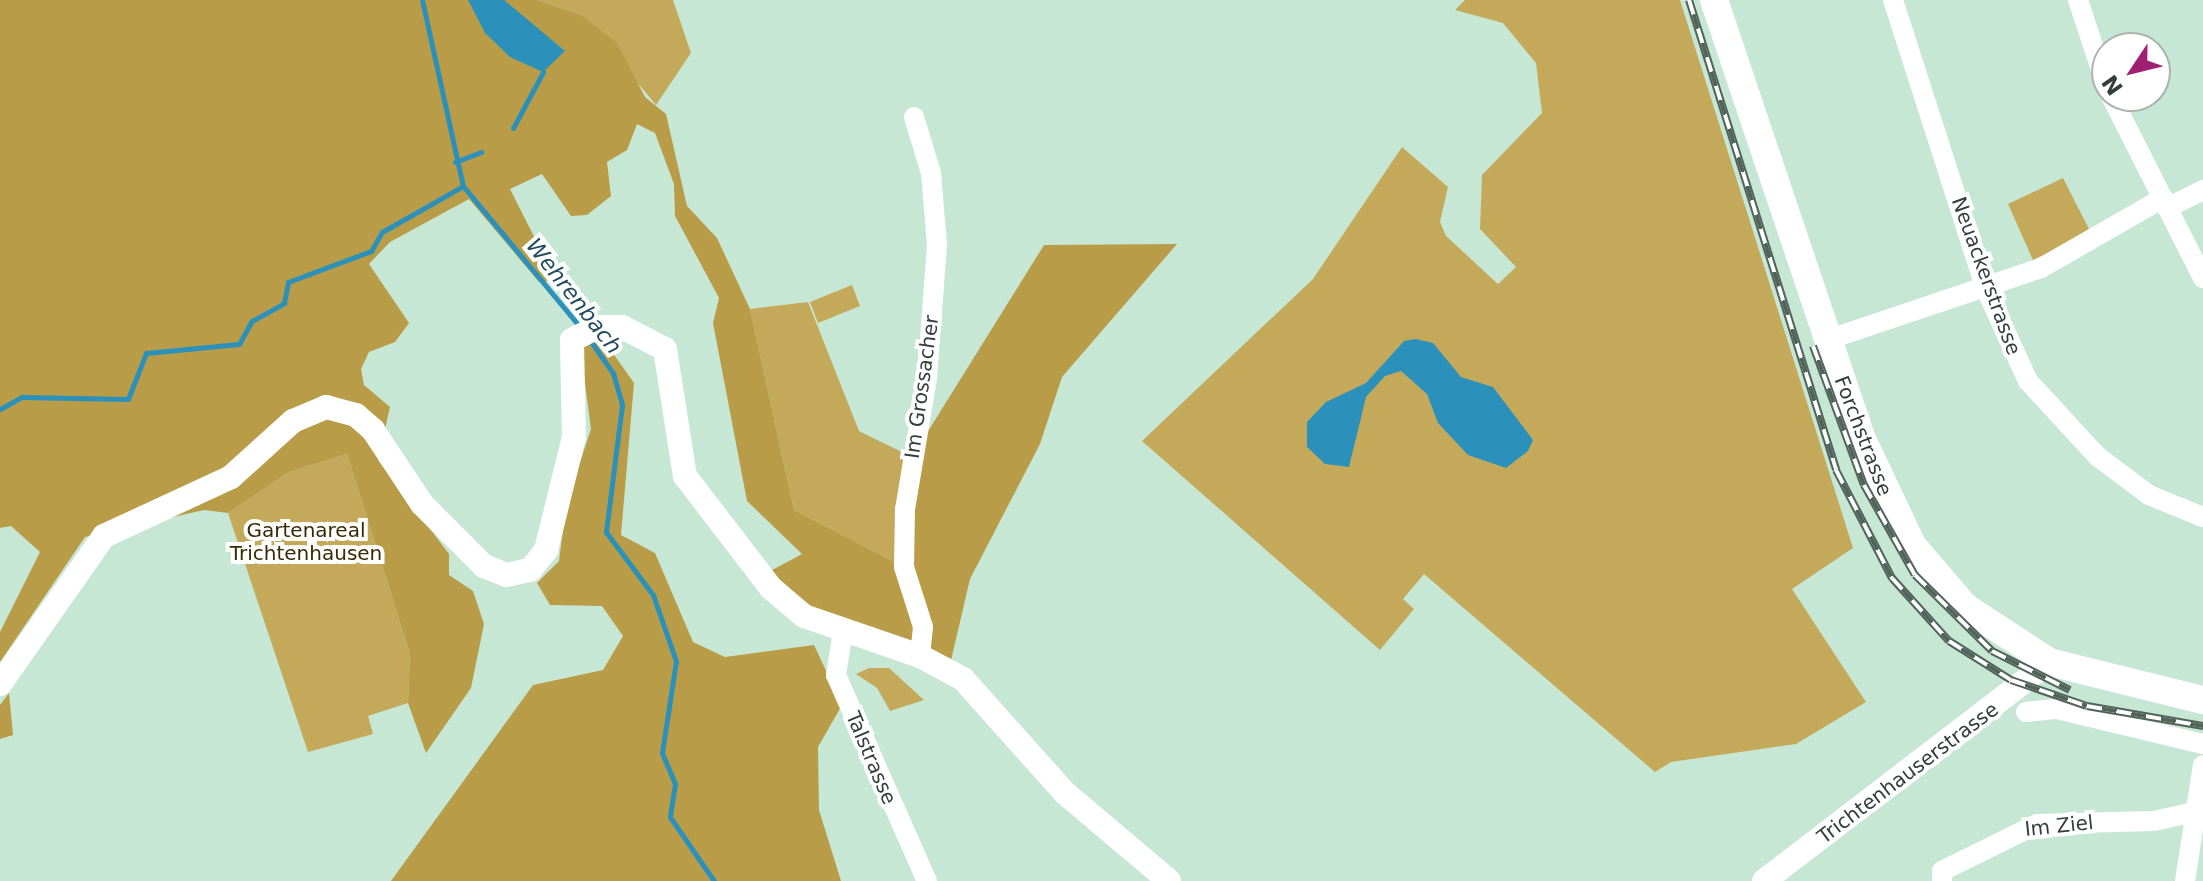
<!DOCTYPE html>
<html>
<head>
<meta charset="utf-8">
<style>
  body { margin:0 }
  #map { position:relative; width:2203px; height:881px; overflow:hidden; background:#c7e7d5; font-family:"DejaVu Sans",sans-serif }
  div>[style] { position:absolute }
  .green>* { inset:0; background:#c4a95a }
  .forest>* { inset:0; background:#b89c47 }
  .water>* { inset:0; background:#2b91bb }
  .stream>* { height:5px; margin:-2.5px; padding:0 2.5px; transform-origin:2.5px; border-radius:2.5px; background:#2b91bb }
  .minor>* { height:20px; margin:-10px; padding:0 10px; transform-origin:10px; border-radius:10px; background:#fff }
  .tertiary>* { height:24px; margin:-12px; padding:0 12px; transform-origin:12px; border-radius:12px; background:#fff }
  .secondary>* { height:28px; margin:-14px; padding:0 14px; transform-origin:14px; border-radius:14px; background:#fff }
  .rail>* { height:8px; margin-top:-4px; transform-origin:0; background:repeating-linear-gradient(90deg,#fff 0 15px,#526359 0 30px); box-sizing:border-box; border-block:2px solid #526359 }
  span { translate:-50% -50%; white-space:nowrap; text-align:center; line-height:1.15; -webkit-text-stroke:8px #fff; paint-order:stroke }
  .street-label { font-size:20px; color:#323e37 }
  .park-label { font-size:20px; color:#372b04 }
  .water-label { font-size:22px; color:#214a5d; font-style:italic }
  .north { position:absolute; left:2091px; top:32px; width:80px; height:80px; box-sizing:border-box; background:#fff; border:2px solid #adb2af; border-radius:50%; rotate:235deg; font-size:22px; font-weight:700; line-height:32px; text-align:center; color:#323e37 }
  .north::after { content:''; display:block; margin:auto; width:28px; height:36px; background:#9f2073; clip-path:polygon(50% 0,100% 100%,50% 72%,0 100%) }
</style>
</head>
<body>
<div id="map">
  <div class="green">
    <i style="clip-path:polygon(537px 0,673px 0,691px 53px,656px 105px,581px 15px)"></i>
    <i style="clip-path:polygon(1465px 0,1680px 0,1853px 548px,1792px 589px,1866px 702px,1796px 744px,1671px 762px,1655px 772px,1424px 574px,1403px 599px,1414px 609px,1380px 650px,1142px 441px,1313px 279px,1402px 147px,1448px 187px,1440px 222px,1446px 236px,1498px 284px,1516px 267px,1480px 229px,1482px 175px,1542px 113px,1536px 63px,1503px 23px,1455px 10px)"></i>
    <i style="clip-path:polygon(2063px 178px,2091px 233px,2033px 260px,2008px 204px)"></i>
    <i style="clip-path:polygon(852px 285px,860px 306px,818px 323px,810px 302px)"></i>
    <i style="clip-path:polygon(808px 302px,859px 431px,912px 457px,904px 567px,794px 510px,750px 309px)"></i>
    <i style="clip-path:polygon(347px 454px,410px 654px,408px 703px,368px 716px,373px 734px,308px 752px,228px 513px,289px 472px)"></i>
    <i style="clip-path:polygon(869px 668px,889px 668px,924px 700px,890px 711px,877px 688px,856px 674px)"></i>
  </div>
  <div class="forest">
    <i style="clip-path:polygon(0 0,537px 0,581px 15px,617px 43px,645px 97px,666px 114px,687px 206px,717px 238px,750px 309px,794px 510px,904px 567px,912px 457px,1044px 245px,1177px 244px,1062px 377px,1040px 444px,970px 579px,949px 669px,819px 623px,761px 576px,802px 554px,747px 501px,713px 323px,719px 298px,675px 216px,674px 184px,655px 133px,637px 124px,627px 150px,607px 162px,611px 196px,587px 215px,571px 216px,542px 174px,510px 189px,556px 280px,539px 282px,469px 199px,390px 242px,369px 264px,409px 323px,395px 342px,369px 352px,361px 369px,364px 385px,390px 407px,378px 460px,449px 554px,449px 575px,473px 591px,484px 624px,471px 688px,426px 753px,408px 703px,410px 654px,347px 454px,289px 472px,228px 513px,204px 510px,85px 537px,0 662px,0 632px,40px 552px,11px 526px,0 528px)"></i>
    <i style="clip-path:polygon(605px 342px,634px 383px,621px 535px,655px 553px,693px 642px,725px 657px,814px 645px,842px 705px,818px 747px,819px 810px,841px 881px,391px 881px,533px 685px,603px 670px,623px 636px,602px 606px,550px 605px,537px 583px,559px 561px,566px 505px,591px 429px,580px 345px)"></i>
    <i style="clip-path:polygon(9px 693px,13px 735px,0 739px,0 705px)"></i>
  </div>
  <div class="water">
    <i style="clip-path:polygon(468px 0,504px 0,565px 51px,543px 72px,510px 57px,485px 33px)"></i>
    <i style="clip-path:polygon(1416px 339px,1433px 343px,1461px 377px,1493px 387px,1533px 440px,1528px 451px,1506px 468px,1468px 455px,1438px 423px,1427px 394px,1401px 371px,1385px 376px,1366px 397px,1349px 467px,1325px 464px,1307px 447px,1307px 422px,1326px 402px,1366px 383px,1404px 341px)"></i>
  </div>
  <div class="stream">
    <i style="left:422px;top:0;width:190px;rotate:77.6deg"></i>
    <i style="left:463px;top:186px;width:185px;rotate:50.3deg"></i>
    <i style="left:513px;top:128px;width:64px;rotate:-61.8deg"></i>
    <i style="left:455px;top:162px;width:28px;rotate:-21deg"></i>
    <i style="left:589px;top:339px;width:42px;rotate:54.8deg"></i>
    <i style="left:613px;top:373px;width:33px;rotate:74deg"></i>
    <i style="left:622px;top:405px;width:128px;rotate:97.2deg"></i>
    <i style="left:606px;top:532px;width:79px;rotate:53.3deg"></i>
    <i style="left:653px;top:595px;width:70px;rotate:70.8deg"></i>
    <i style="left:676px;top:661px;width:93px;rotate:98.7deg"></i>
    <i style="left:662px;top:753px;width:34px;rotate:67deg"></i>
    <i style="left:675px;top:784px;width:33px;rotate:99deg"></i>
    <i style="left:670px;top:817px;width:78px;rotate:55.5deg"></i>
    <i style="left:0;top:409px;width:25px;rotate:-29deg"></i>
    <i style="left:22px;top:397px;width:106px;rotate:1.1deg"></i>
    <i style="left:128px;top:399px;width:49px;rotate:-68.6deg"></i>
    <i style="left:146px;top:353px;width:93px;rotate:-5.5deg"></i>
    <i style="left:239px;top:344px;width:26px;rotate:-61deg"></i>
    <i style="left:252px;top:321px;width:37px;rotate:-29deg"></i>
    <i style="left:284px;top:303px;width:21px;rotate:-79deg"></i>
    <i style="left:288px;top:282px;width:89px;rotate:-20.5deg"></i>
    <i style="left:371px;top:251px;width:22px;rotate:-60deg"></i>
    <i style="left:382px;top:232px;width:93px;rotate:-29.6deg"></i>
  </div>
  <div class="minor">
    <i style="left:1893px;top:0;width:304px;rotate:72.2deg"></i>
    <i style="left:1986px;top:289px;width:101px;rotate:65.5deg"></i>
    <i style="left:2028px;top:381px;width:102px;rotate:47.4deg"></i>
    <i style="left:2097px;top:456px;width:65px;rotate:36.9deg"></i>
    <i style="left:2149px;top:495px;width:58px;rotate:22.2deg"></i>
    <i style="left:2078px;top:0;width:93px;rotate:71.8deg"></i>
    <i style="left:2111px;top:96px;width:204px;rotate:63.2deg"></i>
    <i style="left:914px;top:117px;width:59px;rotate:73.1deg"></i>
    <i style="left:931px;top:173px;width:72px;rotate:85.2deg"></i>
    <i style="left:937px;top:245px;width:133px;rotate:94.3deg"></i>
    <i style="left:927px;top:378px;width:133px;rotate:99.5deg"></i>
    <i style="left:905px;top:509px;width:58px;rotate:91deg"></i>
    <i style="left:904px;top:567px;width:63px;rotate:72.4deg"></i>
    <i style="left:923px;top:627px;width:29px;rotate:96deg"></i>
    <i style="left:2167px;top:208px;width:40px;rotate:-26.6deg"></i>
    <i style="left:1827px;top:340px;width:226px;rotate:-18.6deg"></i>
    <i style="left:2041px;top:268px;width:141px;rotate:-29.8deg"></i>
    <i style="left:843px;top:631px;width:45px;rotate:99deg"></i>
    <i style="left:836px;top:675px;width:225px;rotate:66.2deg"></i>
    <i style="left:2026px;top:712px;width:31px;rotate:-6deg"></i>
    <i style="left:2057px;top:709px;width:150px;rotate:13.5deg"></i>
    <i style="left:1942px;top:881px;width:10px;rotate:-90deg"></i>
    <i style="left:1942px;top:871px;width:106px;rotate:-26.3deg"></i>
    <i style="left:2037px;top:824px;width:117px;rotate:-1.5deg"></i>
    <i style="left:2154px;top:821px;width:50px;rotate:-12.7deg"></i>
    <i style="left:2185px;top:881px;width:117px;rotate:-81.2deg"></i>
  </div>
  <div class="tertiary">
    <i style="left:0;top:684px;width:181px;rotate:-54.9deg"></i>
    <i style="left:104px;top:536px;width:140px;rotate:-24.9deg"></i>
    <i style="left:231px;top:477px;width:84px;rotate:-42.1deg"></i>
    <i style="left:293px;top:421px;width:36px;rotate:-23deg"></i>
    <i style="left:326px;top:407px;width:31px;rotate:15deg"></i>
    <i style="left:356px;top:415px;width:23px;rotate:41deg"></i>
    <i style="left:373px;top:430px;width:89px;rotate:56.5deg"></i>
    <i style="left:422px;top:504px;width:88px;rotate:45deg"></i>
    <i style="left:484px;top:566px;width:24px;rotate:22deg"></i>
    <i style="left:506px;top:575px;width:25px;rotate:-12deg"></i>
    <i style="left:530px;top:570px;width:26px;rotate:-51deg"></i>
    <i style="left:546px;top:550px;width:116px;rotate:-76.1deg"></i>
    <i style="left:574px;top:437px;width:97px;rotate:-91.2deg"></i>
    <i style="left:572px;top:340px;width:28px;rotate:-27deg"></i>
    <i style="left:597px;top:327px;width:25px"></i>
    <i style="left:622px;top:327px;width:48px;rotate:27.1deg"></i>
    <i style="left:665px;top:349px;width:129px;rotate:81.1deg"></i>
    <i style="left:685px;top:476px;width:141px;rotate:52.5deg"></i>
    <i style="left:771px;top:588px;width:43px;rotate:40.3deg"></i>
    <i style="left:804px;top:616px;width:123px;rotate:19deg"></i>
    <i style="left:920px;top:656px;width:49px;rotate:28.1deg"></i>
    <i style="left:963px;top:679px;width:153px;rotate:48.2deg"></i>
    <i style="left:1065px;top:793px;width:136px;rotate:40.2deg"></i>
    <i style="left:1764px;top:881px;width:359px;rotate:-37.5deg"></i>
  </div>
  <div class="secondary">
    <i style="left:1714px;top:0;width:463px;rotate:71.4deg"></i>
    <i style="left:1862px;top:439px;width:117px;rotate:64.7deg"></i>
    <i style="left:1912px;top:545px;width:82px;rotate:49.5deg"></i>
    <i style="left:1965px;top:607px;width:100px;rotate:33.2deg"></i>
    <i style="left:2049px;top:662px;width:159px;rotate:13.9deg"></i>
  </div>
  <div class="rail">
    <i style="left:1689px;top:0;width:492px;rotate:72.6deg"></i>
    <i style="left:1836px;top:470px;width:122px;rotate:62.6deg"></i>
    <i style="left:1892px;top:578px;width:85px;rotate:47.9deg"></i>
    <i style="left:1949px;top:641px;width:73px;rotate:32.2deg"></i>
    <i style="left:2011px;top:680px;width:80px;rotate:18.9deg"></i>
    <i style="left:2087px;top:706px;width:118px;rotate:9.8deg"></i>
    <i style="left:1813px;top:346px;width:148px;rotate:69.9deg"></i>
    <i style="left:1864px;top:485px;width:103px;rotate:60.5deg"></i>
    <i style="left:1915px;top:575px;width:108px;rotate:44.6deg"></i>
    <i style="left:1992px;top:651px;width:87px;rotate:26.6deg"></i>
  </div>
  <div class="street-label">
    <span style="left:1986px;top:276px;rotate:70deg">Neuackerstrasse</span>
    <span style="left:922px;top:387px;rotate:-82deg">Im Grossacher</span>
    <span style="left:1863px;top:436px;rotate:69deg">Forchstrasse</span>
    <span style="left:871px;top:758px;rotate:67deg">Talstrasse</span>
    <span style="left:1908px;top:773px;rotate:-37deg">Trichtenhauserstrasse</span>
    <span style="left:2059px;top:826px;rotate:-6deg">Im Ziel</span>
  </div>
  <div class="park-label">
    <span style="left:306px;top:542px">Gartenareal<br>Trichtenhausen</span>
  </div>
  <div class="water-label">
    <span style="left:574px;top:296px;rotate:52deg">Wehrenbach</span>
  </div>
  <div class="north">N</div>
</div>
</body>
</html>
